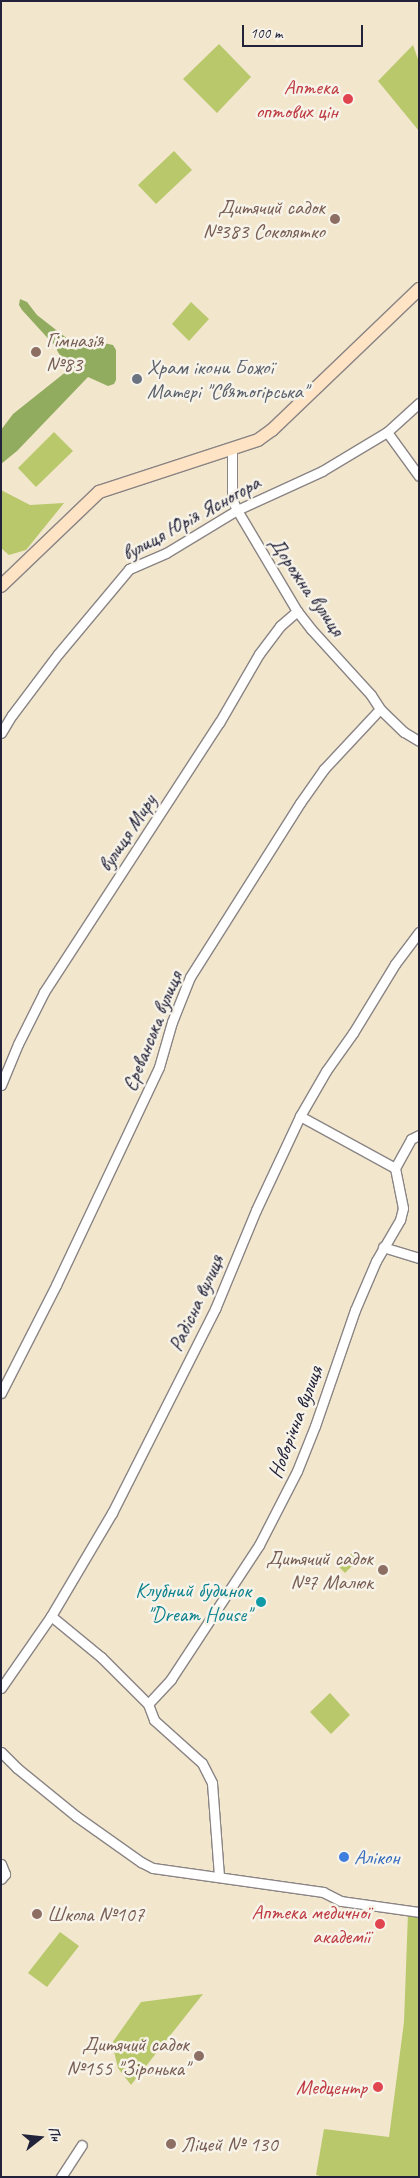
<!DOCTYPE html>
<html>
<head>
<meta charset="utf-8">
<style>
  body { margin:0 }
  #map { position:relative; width:420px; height:2178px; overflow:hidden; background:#f2e6cd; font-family:Caveat,sans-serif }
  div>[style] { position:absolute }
  .green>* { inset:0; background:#b8c86b }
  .forest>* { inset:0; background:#92ac5f }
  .roads { filter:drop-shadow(1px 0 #8a8484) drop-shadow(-1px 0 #8a8484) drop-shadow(0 1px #8a8484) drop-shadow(0 -1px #8a8484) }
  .street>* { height:9px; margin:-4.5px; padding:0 4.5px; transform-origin:4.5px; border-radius:4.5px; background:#fff }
  .secondary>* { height:12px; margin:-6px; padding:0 6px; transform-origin:6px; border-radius:6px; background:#fee4c5 }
  .dots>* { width:14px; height:14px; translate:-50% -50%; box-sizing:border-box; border:2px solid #f7f3e8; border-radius:50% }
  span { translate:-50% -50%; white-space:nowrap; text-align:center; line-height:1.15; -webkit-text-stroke:5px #f7f3e8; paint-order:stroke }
  .health-label { font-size:21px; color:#be3a42 }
  .right { translate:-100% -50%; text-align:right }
  .education-label { font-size:21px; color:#785e54 }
  .left { translate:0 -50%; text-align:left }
  .worship-label { font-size:21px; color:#5b616d }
  .street-label { font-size:21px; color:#22223b }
  .culture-label { font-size:21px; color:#0d838f }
  .shop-label { font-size:21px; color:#366cbe }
  .frame { position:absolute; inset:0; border:2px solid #22223b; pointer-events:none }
  .north { position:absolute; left:15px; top:2113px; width:50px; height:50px; -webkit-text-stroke:4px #f7f3e8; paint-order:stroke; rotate:74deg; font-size:14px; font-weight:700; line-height:20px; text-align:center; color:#22223b }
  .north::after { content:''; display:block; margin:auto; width:18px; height:22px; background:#22223b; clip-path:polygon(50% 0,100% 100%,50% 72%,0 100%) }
  .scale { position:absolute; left:242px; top:25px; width:121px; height:22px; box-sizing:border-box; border:2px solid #22223b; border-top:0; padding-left:6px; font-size:15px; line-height:18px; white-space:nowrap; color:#22223b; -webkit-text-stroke:4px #f7f3e8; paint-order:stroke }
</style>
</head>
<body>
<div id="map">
  <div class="green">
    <i style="clip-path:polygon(219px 44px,251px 77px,217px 113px,183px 79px)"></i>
    <i style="clip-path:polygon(413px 45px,419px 62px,419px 131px,378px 81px)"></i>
    <i style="clip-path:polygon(174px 151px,192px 170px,156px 204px,138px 185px)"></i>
    <i style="clip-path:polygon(191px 302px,209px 319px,189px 341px,172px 324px)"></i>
    <i style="clip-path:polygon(54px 432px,73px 451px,36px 487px,18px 468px)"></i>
    <i style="clip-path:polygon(1px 490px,30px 505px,64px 503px,26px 550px,9px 555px,1px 548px)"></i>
    <i style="clip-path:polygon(353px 1552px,360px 1558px,345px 1573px,338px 1566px)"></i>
    <i style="clip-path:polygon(330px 1693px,350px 1715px,331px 1734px,310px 1712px)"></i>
    <i style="clip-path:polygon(408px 1913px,419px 1914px,419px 2177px,324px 2177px,316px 2175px,324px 2129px,389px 2137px,404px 2022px)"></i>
    <i style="clip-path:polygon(60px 1932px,79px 1946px,47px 1987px,28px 1973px)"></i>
    <i style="clip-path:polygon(203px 1994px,131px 2085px,118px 2068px,112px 2043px,141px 2002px)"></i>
  </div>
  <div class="forest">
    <i style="clip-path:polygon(20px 299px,27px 302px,37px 315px,69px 340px,90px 340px,113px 345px,116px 350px,116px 380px,114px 384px,108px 386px,88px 377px,17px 451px,1px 464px,1px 430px,13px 414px,67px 371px,66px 366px,54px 345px,22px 310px,19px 305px)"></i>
  </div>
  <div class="roads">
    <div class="street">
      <i style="left:387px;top:432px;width:54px;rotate:54deg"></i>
      <i style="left:232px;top:450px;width:49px;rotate:90deg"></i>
      <i style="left:232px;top:499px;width:12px;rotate:66deg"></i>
      <i style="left:237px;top:510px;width:117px;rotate:59.3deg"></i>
      <i style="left:297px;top:611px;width:23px;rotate:52deg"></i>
      <i style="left:311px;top:629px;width:89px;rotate:47.7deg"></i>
      <i style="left:371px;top:695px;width:17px;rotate:57deg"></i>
      <i style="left:380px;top:709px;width:33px;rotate:44deg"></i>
      <i style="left:404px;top:732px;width:17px;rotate:31deg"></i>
      <i style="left:1px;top:733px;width:21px;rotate:-59deg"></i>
      <i style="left:12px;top:715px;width:76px;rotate:-53deg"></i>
      <i style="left:58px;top:654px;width:111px;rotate:-50.1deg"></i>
      <i style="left:129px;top:569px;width:40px;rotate:-23.4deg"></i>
      <i style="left:166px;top:553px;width:83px;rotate:-31.2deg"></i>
      <i style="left:237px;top:510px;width:94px;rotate:-24.6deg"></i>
      <i style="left:322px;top:471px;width:76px;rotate:-31deg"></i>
      <i style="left:387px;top:432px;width:43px;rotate:-42.2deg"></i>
      <i style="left:1px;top:1085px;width:44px;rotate:-67.5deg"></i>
      <i style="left:18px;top:1044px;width:58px;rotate:-63.4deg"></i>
      <i style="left:44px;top:992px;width:321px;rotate:-57deg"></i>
      <i style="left:219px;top:723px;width:80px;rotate:-59.9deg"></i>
      <i style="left:259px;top:654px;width:35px;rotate:-53deg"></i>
      <i style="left:280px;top:626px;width:23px;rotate:-41deg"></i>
      <i style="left:300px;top:1116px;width:108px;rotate:28.7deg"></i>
      <i style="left:383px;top:1247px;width:38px;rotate:17deg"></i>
      <i style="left:1px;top:1393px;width:121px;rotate:-63deg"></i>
      <i style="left:56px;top:1285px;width:241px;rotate:-64.7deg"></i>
      <i style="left:159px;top:1067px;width:47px;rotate:-73.9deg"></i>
      <i style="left:172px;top:1022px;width:48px;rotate:-68.2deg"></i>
      <i style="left:190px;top:977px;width:206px;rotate:-57.7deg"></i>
      <i style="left:300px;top:803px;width:42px;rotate:-54.8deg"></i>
      <i style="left:324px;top:769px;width:82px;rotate:-47deg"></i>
      <i style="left:51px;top:1616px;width:65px;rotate:39.4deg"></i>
      <i style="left:101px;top:1657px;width:66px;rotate:45deg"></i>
      <i style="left:148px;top:1704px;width:17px;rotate:69deg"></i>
      <i style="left:154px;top:1720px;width:64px;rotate:41.9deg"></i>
      <i style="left:202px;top:1763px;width:22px;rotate:63deg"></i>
      <i style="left:212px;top:1783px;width:94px;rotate:85.7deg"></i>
      <i style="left:1px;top:1688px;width:88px;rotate:-55.2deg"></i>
      <i style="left:51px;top:1616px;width:120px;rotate:-59.4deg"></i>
      <i style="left:112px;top:1513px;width:229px;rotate:-63.2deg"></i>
      <i style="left:215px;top:1309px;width:107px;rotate:-67.5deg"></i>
      <i style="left:256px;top:1210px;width:104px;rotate:-64.9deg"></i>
      <i style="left:300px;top:1116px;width:52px;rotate:-60deg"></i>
      <i style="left:326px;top:1071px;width:47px;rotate:-54.6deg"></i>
      <i style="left:353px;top:1033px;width:81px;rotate:-58.7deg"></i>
      <i style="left:395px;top:964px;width:40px;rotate:-53deg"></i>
      <i style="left:148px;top:1704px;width:34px;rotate:-47deg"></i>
      <i style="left:171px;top:1679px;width:160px;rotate:-56.7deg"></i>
      <i style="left:259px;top:1545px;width:83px;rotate:-62.8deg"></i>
      <i style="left:297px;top:1471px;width:48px;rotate:-68.2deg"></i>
      <i style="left:315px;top:1426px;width:123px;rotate:-71deg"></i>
      <i style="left:355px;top:1310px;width:53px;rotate:-66.8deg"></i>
      <i style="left:376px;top:1261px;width:48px;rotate:-59.7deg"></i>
      <i style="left:400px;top:1220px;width:12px;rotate:-76deg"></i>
      <i style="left:403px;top:1208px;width:41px;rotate:-101.3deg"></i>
      <i style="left:395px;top:1168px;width:33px;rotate:-61deg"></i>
      <i style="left:411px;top:1139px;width:9px;rotate:-27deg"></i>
      <i style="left:1px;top:1752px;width:23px;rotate:45deg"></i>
      <i style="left:17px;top:1768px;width:76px;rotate:39.1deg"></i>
      <i style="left:76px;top:1816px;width:80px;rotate:35.3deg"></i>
      <i style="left:141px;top:1862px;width:13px;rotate:27deg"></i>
      <i style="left:153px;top:1868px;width:172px;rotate:8deg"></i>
      <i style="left:323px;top:1892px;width:20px;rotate:27deg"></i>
      <i style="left:341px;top:1901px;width:79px;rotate:8deg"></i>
      <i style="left:1px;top:1864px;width:11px;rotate:68deg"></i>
      <i style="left:5px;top:1874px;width:6px;rotate:129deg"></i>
      <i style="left:61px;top:2177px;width:38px;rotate:-57deg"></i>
    </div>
    <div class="secondary">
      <i style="left:1px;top:586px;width:136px;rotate:-43.8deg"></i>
      <i style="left:99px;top:492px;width:167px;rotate:-18.1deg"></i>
      <i style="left:258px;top:440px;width:17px;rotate:-36deg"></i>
      <i style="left:272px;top:430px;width:204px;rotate:-43.8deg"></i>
    </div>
  </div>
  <div class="dots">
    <i style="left:348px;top:99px;background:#e0444e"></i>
    <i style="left:335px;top:219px;background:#8d6e63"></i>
    <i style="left:36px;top:352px;background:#8d6e63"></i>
    <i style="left:137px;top:379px;background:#6b7280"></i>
    <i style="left:383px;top:1570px;background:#8d6e63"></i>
    <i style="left:261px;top:1602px;background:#0f9aa8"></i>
    <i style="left:344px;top:1857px;background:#3f7fe0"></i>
    <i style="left:37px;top:1914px;background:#8d6e63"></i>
    <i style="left:380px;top:1924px;background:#e0444e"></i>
    <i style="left:199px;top:2056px;background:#8d6e63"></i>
    <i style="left:378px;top:2087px;background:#e0444e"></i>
    <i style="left:171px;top:2144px;background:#8d6e63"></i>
  </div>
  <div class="health-label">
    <span class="right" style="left:338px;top:99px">Аптека<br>оптових цін</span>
    <span class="right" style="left:370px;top:1924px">Аптека медичної<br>академії</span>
    <span class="right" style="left:367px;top:2087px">Медцентр</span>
  </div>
  <div class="education-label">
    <span class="right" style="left:325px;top:219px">Дитячий садок<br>№383 Соколятко</span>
    <span class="left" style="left:46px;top:352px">Гімназія<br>№83</span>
    <span class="right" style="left:373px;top:1570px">Дитячий садок<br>№7 Малюк</span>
    <span class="left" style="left:47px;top:1914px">Школа №107</span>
    <span class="right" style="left:189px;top:2056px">Дитячий садок<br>№155 "Зіронька"</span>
    <span class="left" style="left:181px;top:2144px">Ліцей № 130</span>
  </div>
  <div class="worship-label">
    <span class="left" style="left:147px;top:379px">Храм ікони Божої<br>Матері "Святогірська"</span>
  </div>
  <div class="street-label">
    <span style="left:191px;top:518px;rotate:-29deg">вулиця Юрія Ясногора</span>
    <span style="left:307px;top:586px;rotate:55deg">Дорожна вулиця</span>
    <span style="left:127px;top:833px;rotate:-57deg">вулиця Миру</span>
    <span style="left:152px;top:1031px;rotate:-68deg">Єреванська вулиця</span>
    <span style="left:196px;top:1303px;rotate:-65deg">Радісна вулиця</span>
    <span style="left:295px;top:1422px;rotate:-69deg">Новорічна вулиця</span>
  </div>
  <div class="culture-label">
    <span class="right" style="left:251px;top:1602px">Клубний будинок<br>"Dream House"</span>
  </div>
  <div class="shop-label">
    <span class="left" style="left:354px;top:1857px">Алікон</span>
  </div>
  <div class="frame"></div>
  <div class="north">Пн</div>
  <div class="scale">100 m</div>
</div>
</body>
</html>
